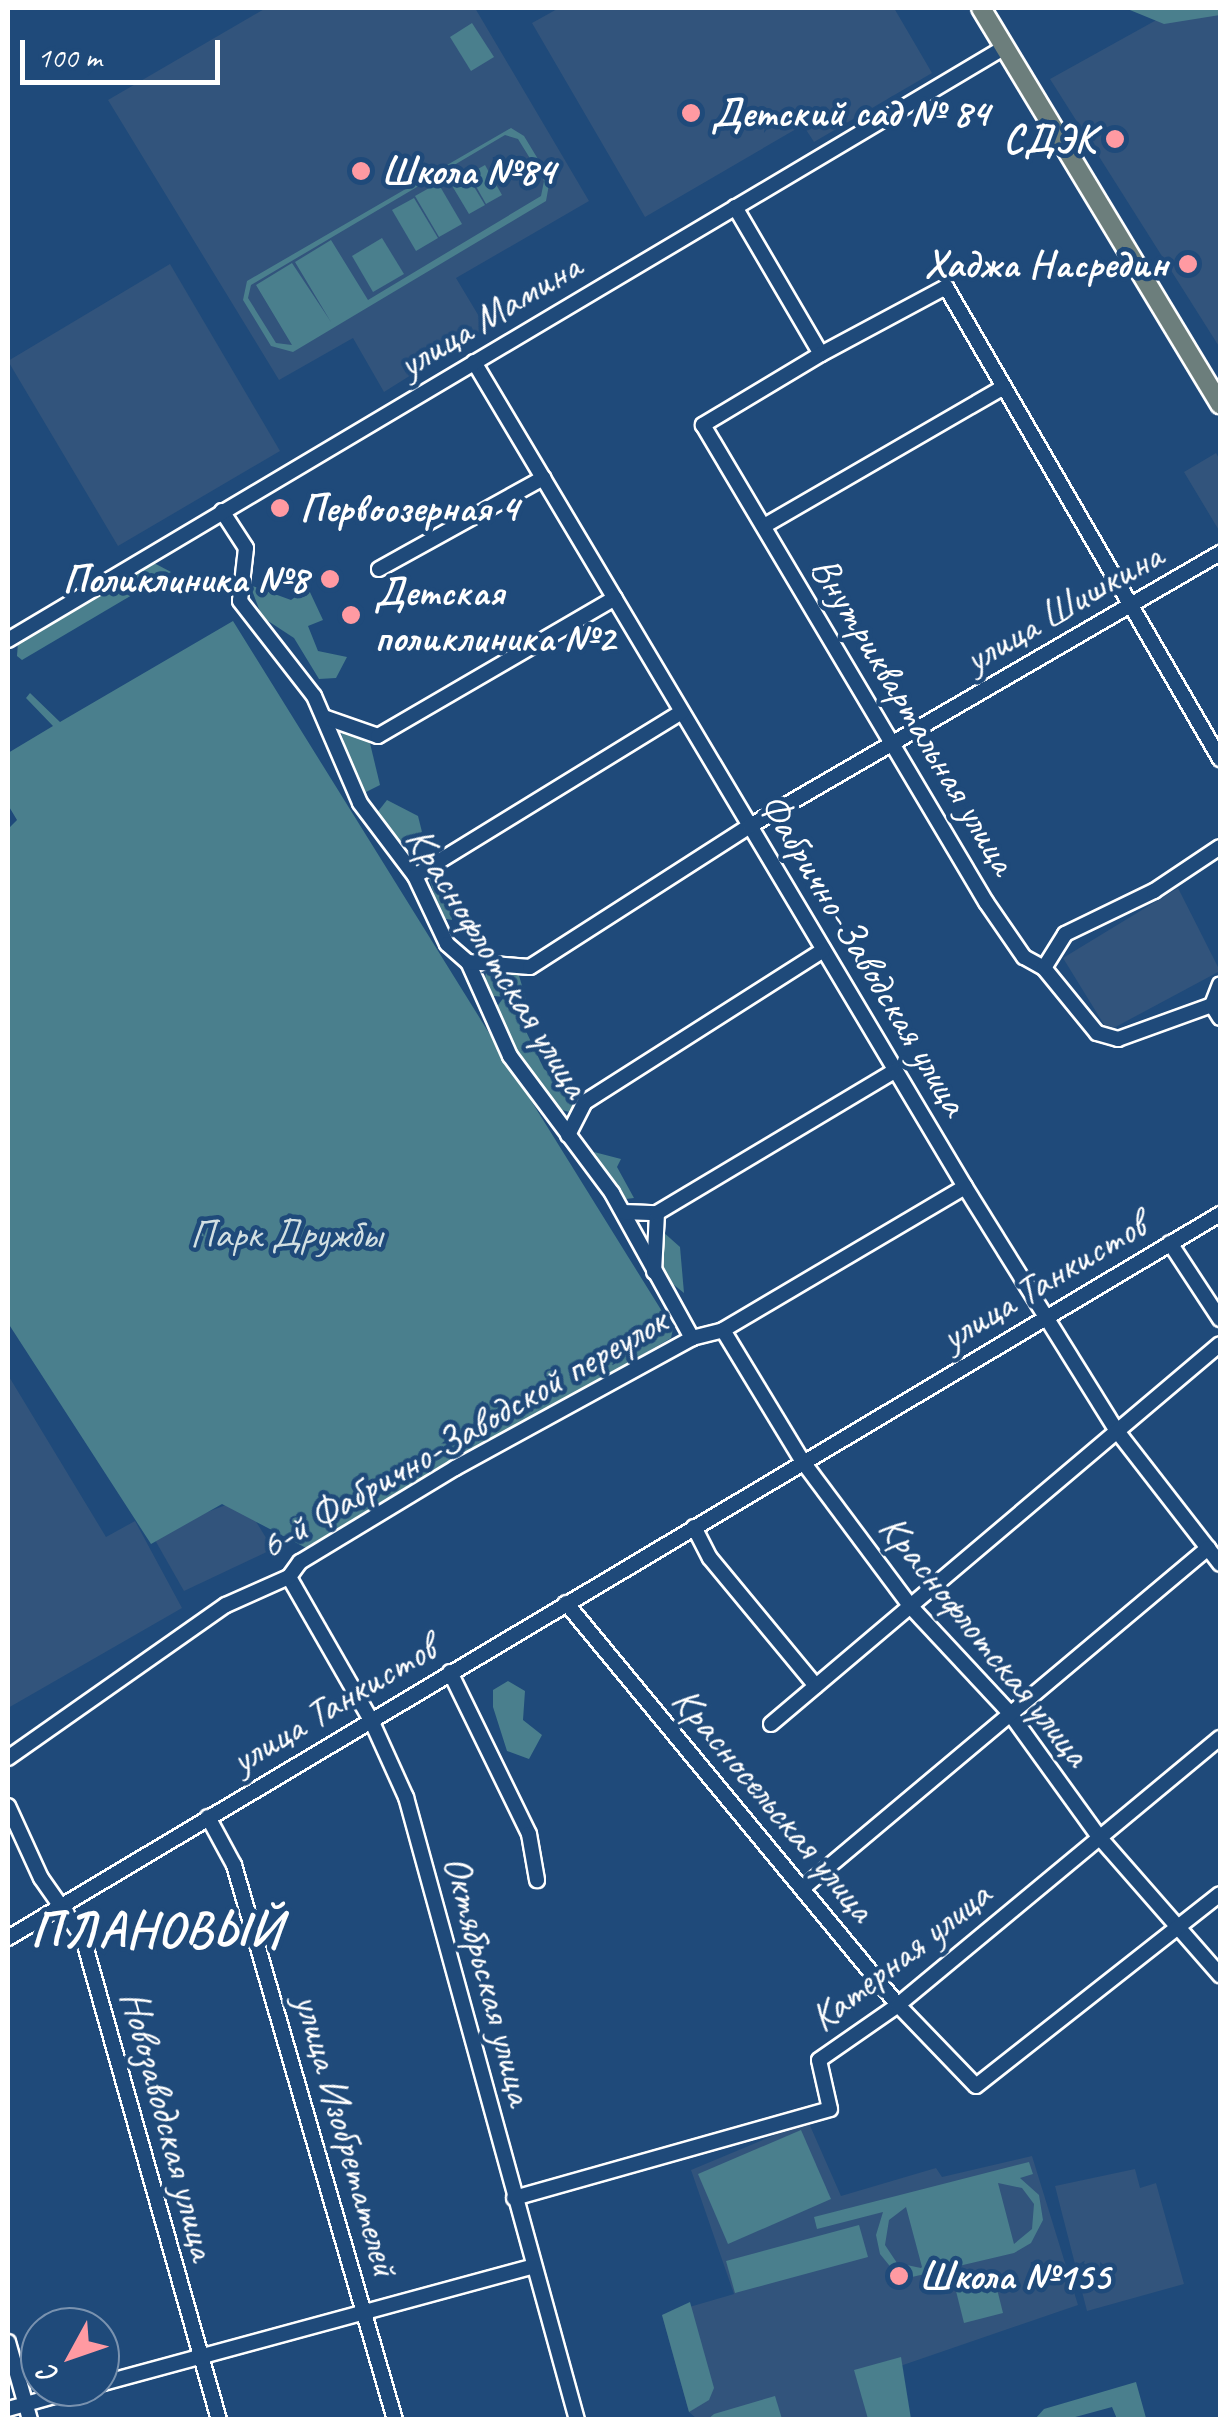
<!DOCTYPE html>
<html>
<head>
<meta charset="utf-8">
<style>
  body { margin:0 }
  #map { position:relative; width:1228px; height:2427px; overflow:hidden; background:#1f4a7a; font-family:Caveat,sans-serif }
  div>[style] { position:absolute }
  .built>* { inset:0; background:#32547c }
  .green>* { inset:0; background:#4a7f8d }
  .roads { filter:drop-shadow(2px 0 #fff) drop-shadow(-2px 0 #fff) drop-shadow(0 2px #fff) drop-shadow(0 -2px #fff) }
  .minor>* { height:14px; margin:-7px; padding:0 7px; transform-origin:7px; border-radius:7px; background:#1f4a7a }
  .major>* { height:18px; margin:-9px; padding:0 9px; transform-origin:9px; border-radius:9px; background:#6c7e7c }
  .dots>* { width:28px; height:28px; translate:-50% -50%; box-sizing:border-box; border:5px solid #1f4a7a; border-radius:50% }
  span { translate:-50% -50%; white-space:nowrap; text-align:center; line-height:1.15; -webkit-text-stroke:9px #1f4a7a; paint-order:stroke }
  .poi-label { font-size:40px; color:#fff; font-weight:700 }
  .left { translate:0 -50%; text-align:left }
  .right { translate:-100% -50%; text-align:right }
  .street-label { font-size:40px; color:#fff }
  .park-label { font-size:40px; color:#d2dfe2 }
  .district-label { font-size:50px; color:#fff; font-weight:700; letter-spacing:2.5px }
  .frame { position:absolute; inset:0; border:10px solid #fff; pointer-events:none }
  .north { position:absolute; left:20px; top:2307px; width:100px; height:100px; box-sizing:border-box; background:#1f4a7a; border:2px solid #7992af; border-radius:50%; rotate:230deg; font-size:28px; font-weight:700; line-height:40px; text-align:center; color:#fff }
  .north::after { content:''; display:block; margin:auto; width:35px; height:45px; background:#ff9aa2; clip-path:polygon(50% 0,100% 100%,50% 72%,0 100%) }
  .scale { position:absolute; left:20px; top:40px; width:200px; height:45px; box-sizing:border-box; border:5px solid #fff; border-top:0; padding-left:12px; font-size:30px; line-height:35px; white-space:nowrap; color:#fff; -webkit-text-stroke:8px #1f4a7a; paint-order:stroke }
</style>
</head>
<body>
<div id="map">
  <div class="built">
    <i style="clip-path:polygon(266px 8px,475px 8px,589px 201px,456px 278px,486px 328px,384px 392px,353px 338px,279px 380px,108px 100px)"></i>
    <i style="clip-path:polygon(559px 8px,894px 8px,932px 73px,814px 142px,803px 125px,645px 217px,532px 23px)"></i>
    <i style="clip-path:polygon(1178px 8px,1220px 8px,1220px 348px,1050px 79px)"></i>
    <i style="clip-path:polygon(170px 264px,280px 451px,118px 546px,8px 361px)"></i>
    <i style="clip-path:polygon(1216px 453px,1220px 460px,1220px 532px,1184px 472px)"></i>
    <i style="clip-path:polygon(1178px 888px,1220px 971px,1108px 1031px,1063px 958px)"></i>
    <i style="clip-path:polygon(8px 1375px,106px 1537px,135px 1521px,182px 1608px,8px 1708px)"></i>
    <i style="clip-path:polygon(242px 1499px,273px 1549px,184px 1591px,151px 1533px)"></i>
    <i style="clip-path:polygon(808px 2121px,841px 2196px,936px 2168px,942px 2177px,1032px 2156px,1078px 2305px,874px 2375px,884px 2420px,697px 2419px,689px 2412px,662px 2315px,734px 2294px,691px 2170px)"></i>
    <i style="clip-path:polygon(1135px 2169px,1140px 2188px,1156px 2183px,1184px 2284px,1087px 2311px,1055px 2186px)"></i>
  </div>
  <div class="green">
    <i style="clip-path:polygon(1125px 8px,1220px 8px,1220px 15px,1164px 24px)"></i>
    <i style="clip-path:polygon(472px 23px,494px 57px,471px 71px,450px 37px)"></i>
    <i style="clip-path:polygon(evenodd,511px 128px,524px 136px,550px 179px,546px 201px,293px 352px,271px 346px,243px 300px,247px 281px,511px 128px,505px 135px,518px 139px,544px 181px,541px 196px,368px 300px,331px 240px,295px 262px,331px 322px,292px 263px,256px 285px,292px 345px,276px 343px,248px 298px,251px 285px,505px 135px)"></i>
    <i style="clip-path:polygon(485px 165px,502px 195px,486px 204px,469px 174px)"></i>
    <i style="clip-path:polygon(467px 175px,485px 205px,469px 214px,451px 184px)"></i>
    <i style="clip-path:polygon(438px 183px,462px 224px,439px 237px,415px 196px)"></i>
    <i style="clip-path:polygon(414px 198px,438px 238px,416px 251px,392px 210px)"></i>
    <i style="clip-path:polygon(382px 238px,404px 274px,373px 292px,352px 256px)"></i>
    <i style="clip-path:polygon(152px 562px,171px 572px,22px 660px,17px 656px,18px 642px)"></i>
    <i style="clip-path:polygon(250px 585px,291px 600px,308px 588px,323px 620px,308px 626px,318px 651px,347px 657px,336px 678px,319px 679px,294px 638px,262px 617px)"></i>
    <i style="clip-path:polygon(233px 621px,673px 1329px,671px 1338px,310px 1550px,222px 1504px,151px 1544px,8px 1323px,8px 829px,17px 820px,8px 805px,8px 753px,53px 726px,26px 698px,30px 693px,60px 722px)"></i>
    <i style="clip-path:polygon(340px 730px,369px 739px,380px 785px,362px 794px)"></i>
    <i style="clip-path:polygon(387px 800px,418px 816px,424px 840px,403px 845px,376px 814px)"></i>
    <i style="clip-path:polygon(439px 863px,451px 889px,452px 920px,441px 918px,428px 874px)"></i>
    <i style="clip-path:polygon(486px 969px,517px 969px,526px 999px,513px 1004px,544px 1069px,572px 1091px,573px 1113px,558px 1109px,521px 1068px,496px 1008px,504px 997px,484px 995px)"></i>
    <i style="clip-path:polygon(594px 1152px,621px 1159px,617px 1167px,634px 1198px,626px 1199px)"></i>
    <i style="clip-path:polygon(662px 1231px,680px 1247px,684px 1293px,659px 1273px)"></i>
    <i style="clip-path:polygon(508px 1681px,525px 1691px,523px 1720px,542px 1735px,529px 1759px,507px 1751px,493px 1707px,493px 1690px)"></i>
    <i style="clip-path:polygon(801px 2130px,831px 2199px,728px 2244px,698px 2174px)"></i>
    <i style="clip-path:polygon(evenodd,1029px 2162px,1033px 2174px,1020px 2178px,1039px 2195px,1043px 2220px,1031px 2243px,1014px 2253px,912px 2277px,893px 2270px,880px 2254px,876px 2235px,883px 2212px,817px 2229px,814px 2217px,1029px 2162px,998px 2183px,1022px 2188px,1034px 2204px,1032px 2229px,1014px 2244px,998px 2183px,1029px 2162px,906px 2207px,922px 2267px,921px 2268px,897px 2263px,885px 2245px,889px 2220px,906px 2207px)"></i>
    <i style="clip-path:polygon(859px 2225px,868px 2257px,735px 2293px,726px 2261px)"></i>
    <i style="clip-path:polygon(993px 2273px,1003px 2313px,964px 2323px,954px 2283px)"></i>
    <i style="clip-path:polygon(690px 2302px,714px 2388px,709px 2400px,689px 2412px,662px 2315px)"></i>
    <i style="clip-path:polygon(901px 2357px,911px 2419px,868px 2419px,854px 2370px)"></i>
    <i style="clip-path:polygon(1136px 2382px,1146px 2418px,1117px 2419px,1112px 2407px,1068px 2419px,1035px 2419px,1044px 2409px)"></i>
    <i style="clip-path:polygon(775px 2396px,782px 2419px,708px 2419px,714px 2414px)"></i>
  </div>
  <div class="roads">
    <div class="minor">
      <i style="left:735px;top:207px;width:170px;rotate:59.7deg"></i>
      <i style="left:821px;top:354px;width:142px;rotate:-28.2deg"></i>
      <i style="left:946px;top:287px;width:546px;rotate:59.86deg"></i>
      <i style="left:821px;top:354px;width:138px;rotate:149deg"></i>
      <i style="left:703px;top:425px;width:555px;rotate:59.32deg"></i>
      <i style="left:986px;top:902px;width:67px;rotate:55.4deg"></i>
      <i style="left:1024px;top:957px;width:23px;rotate:29deg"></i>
      <i style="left:1044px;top:968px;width:84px;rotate:50.8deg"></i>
      <i style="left:1097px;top:1033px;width:22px;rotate:16deg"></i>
      <i style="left:1118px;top:1039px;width:100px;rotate:-19.9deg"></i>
      <i style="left:1212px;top:1005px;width:15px;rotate:58deg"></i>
      <i style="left:474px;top:362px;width:960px;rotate:59.24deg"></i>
      <i style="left:965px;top:1187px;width:287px;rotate:58.1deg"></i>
      <i style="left:1117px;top:1431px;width:168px;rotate:52.2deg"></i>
      <i style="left:222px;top:511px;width:44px;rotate:57deg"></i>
      <i style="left:246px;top:548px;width:53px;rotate:96.5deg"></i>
      <i style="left:240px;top:601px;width:120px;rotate:52.1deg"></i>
      <i style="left:314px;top:696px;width:116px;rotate:66.7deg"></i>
      <i style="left:360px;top:803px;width:91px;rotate:53deg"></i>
      <i style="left:415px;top:876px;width:75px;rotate:64.8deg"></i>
      <i style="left:447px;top:944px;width:28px;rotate:41deg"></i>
      <i style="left:468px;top:962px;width:103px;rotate:65.9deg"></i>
      <i style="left:510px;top:1056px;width:171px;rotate:53.3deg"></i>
      <i style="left:612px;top:1193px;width:166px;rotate:61.1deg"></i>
      <i style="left:764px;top:526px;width:277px;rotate:-30.1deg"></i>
      <i style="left:379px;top:569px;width:188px;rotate:-29deg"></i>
      <i style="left:8px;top:640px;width:1160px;rotate:-30.74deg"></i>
      <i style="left:324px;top:717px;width:57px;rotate:19.4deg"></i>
      <i style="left:378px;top:736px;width:274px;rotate:-30.2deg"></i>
      <i style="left:415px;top:876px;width:313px;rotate:-31.6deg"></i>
      <i style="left:468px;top:962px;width:62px;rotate:4.6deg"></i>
      <i style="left:530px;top:967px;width:261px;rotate:-32.7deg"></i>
      <i style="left:750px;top:826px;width:544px;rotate:-30.15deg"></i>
      <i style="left:1044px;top:968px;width:40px;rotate:-58deg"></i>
      <i style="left:1065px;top:934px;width:99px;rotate:-25.8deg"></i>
      <i style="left:1154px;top:891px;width:79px;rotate:-33.7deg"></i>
      <i style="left:1212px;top:1005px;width:22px;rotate:-69deg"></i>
      <i style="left:568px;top:1135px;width:37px;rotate:-63deg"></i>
      <i style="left:585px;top:1102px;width:283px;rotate:-32.5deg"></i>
      <i style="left:623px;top:1212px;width:34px;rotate:2deg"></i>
      <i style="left:657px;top:1213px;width:59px;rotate:92.9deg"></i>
      <i style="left:657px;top:1213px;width:276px;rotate:-30.9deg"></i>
      <i style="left:1170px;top:1243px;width:91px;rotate:56.7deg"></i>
      <i style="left:723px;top:1330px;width:154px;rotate:58.8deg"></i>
      <i style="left:803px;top:1462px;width:182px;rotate:53.3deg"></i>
      <i style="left:912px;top:1608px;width:142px;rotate:47deg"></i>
      <i style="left:1009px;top:1712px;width:154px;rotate:54.2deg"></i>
      <i style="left:1099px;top:1837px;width:184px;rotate:48.8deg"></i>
      <i style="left:694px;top:1527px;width:35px;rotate:63deg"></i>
      <i style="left:710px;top:1558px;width:166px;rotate:50.4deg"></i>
      <i style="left:289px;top:1577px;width:165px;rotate:60.2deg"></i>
      <i style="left:371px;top:1720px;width:85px;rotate:65.6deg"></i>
      <i style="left:406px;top:1797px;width:646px;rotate:74.65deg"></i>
      <i style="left:566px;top:1603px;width:521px;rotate:50.45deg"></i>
      <i style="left:898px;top:2005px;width:112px;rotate:46.1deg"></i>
      <i style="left:976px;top:2086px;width:310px;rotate:-38.2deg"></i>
      <i style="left:450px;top:1672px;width:180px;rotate:64deg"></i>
      <i style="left:529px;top:1834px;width:47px;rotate:80.1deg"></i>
      <i style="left:771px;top:1724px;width:588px;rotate:-40.24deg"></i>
      <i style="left:8px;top:1758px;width:266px;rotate:-35.1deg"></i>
      <i style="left:226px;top:1605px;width:69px;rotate:-24deg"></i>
      <i style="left:289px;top:1577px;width:19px;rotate:-54deg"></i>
      <i style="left:300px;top:1562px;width:181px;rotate:-31.2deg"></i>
      <i style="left:455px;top:1468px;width:270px;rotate:-28.7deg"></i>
      <i style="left:692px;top:1338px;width:32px;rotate:-14deg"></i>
      <i style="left:723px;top:1330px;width:281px;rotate:-30.6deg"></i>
      <i style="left:8px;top:1806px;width:79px;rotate:65.4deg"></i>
      <i style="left:41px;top:1878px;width:73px;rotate:55deg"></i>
      <i style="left:83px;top:1938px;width:501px;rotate:74.24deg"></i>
      <i style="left:208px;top:1817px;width:55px;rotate:61.6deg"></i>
      <i style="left:234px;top:1865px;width:578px;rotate:73.82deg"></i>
      <i style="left:803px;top:1888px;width:529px;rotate:-40.01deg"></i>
      <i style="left:8px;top:1938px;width:1412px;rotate:-30.85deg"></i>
      <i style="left:514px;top:2198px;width:328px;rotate:-15.7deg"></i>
      <i style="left:830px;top:2109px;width:50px;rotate:-102.7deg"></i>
      <i style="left:819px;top:2060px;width:96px;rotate:-34.8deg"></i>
      <i style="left:898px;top:2005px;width:418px;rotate:-39.7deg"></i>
      <i style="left:8px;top:2342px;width:81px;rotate:74.2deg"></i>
      <i style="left:100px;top:2384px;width:449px;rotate:-15.2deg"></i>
      <i style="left:8px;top:2409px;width:82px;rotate:-15.6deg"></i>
    </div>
    <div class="major">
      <i style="left:981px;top:8px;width:463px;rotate:58.9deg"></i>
    </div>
  </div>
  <div class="dots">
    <i style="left:691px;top:113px;background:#ff9aa2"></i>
    <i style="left:1115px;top:139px;background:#ff9aa2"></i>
    <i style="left:361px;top:171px;background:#ff9aa2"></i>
    <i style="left:1188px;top:264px;background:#ff9aa2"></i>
    <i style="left:280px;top:508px;background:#ff9aa2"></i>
    <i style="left:330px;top:579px;background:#ff9aa2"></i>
    <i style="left:351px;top:615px;background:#ff9aa2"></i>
    <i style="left:899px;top:2276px;background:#ff9aa2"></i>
  </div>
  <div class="poi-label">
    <span class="left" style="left:711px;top:113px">Детский сад № 84</span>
    <span class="right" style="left:1095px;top:139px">СДЭК</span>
    <span class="left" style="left:381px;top:171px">Школа №84</span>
    <span class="right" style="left:1168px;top:264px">Хаджа Насредин</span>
    <span class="left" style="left:300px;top:508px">Первоозерная 4</span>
    <span class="right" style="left:308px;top:579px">Поликлиника №8</span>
    <span class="left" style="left:374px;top:615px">Детская<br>поликлиника №2</span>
    <span class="left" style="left:919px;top:2276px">Школа №155</span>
  </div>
  <div class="street-label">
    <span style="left:489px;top:315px;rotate:-31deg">улица Мамина</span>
    <span style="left:1063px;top:607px;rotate:-30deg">улица Шишкина</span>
    <span style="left:914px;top:715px;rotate:59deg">Внутриквартальная улица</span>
    <span style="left:864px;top:954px;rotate:59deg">Фабрично-Заводская улица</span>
    <span style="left:498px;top:962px;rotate:58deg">Краснофлотская улица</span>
    <span style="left:1043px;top:1281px;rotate:-31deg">улица Танкистов</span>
    <span style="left:463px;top:1433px;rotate:-30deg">6-й Фабрично-Заводской переулок</span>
    <span style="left:985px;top:1640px;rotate:51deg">Краснофлотская улица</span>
    <span style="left:333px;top:1704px;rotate:-31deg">улица Танкистов</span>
    <span style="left:774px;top:1804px;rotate:50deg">Красносельская улица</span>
    <span style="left:900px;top:1956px;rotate:-38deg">Катерная улица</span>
    <span style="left:489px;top:1980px;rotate:75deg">Октябрьская улица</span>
    <span style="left:169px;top:2125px;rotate:75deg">Новозаводская улица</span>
    <span style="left:347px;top:2135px;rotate:74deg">улица Изобретателей</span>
  </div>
  <div class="park-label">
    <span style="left:286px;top:1234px">Парк Дружбы</span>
  </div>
  <div class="district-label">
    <span style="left:157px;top:1930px">ПЛАНОВЫЙ</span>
  </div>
  <div class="frame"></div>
  <div class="north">С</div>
  <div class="scale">100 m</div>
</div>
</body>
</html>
